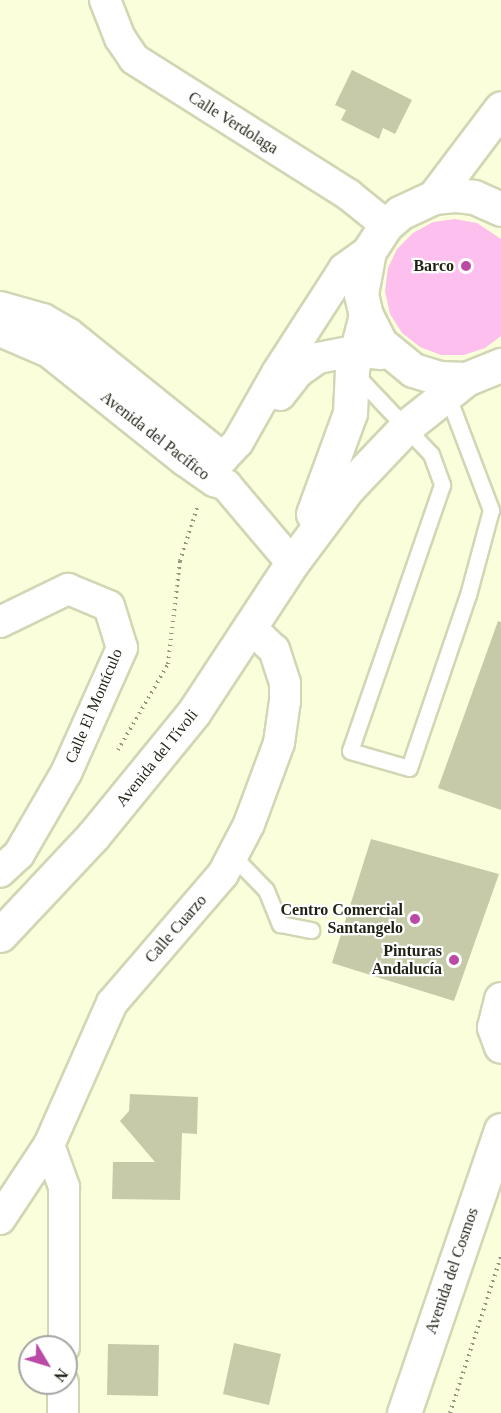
<!DOCTYPE html>
<html>
<head>
<meta charset="utf-8">
<style>
  body { margin:0 }
  #map { position:relative; width:501px; height:1413px; overflow:hidden; background:#fafedb; font-family:Georgia,serif }
  div>[style] { position:absolute }
  .green>* { inset:0; background:#fdc0ee }
  .building>* { inset:0; background:#c6caa8 }
  .path>* { height:4px; margin-top:-2px; transform-origin:0; background:repeating-linear-gradient(90deg,#94977e 0 1.5px,transparent 0 6px) }
  .roads { filter:drop-shadow(2px 0 #d1d6b4) drop-shadow(-2px 0 #d1d6b4) drop-shadow(0 2px #d1d6b4) drop-shadow(0 -2px #d1d6b4) }
  .service>* { height:15px; margin:-7.5px; padding:0 7.5px; transform-origin:7.5px; border-radius:7.5px; background:#fff }
  .minor>* { height:30px; margin:-15px; padding:0 15px; transform-origin:15px; border-radius:15px; background:#fff }
  .tertiary>* { height:33px; margin:-16.5px; padding:0 16.5px; transform-origin:16.5px; border-radius:16.5px; background:#fff }
  .secondary>* { height:33px; margin:-16.5px; padding:0 16.5px; transform-origin:16.5px; border-radius:16.5px; background:#fff }
  .dots>* { width:16px; height:16px; translate:-50% -50%; box-sizing:border-box; border:3px solid #fff; border-radius:50% }
  span { translate:-50% -50%; white-space:nowrap; text-align:center; line-height:1.15; -webkit-text-stroke:4.5px #fff; paint-order:stroke }
  .street-label { font-size:16px; color:#1f2114 }
  .poi-label { font-size:16px; color:#1f2114; font-weight:700 }
  .right { translate:-100% -50%; text-align:right }
  .north { position:absolute; left:18px; top:1335px; width:60px; height:60px; box-sizing:border-box; background:#fff; border:2px solid #a5a6a1; border-radius:50%; rotate:128deg; font-size:16px; font-weight:700; line-height:24px; text-align:center; color:#1f2114 }
  .north::after { content:''; display:block; margin:auto; width:21px; height:27px; background:#ba4aa6; clip-path:polygon(50% 0,100% 100%,50% 72%,0 100%) }
</style>
</head>
<body>
<div id="map">
  <div class="green">
    <i style="clip-path:polygon(455px 219px,477px 223px,501px 239px,501px 336px,485px 348px,464px 355px,441px 355px,420px 347px,402px 333px,390px 314px,385px 291px,388px 268px,397px 249px,413px 233px,433px 222px)"></i>
  </div>
  <div class="building">
    <i style="clip-path:polygon(352px 70px,412px 100px,395px 134px,383px 128px,379px 139px,341px 120px,346px 110px,335px 105px)"></i>
    <i style="clip-path:polygon(498px 621px,501px 622px,501px 810px,438px 788px)"></i>
    <i style="clip-path:polygon(371px 839px,499px 874px,454px 1001px,332px 963px)"></i>
    <i style="clip-path:polygon(130px 1094px,198px 1097px,197px 1134px,182px 1133px,180px 1200px,112px 1199px,113px 1162px,155px 1162px,120px 1121px,129px 1111px)"></i>
    <i style="clip-path:polygon(234px 1343px,281px 1354px,269px 1405px,223px 1394px)"></i>
    <i style="clip-path:polygon(108px 1344px,159px 1345px,158px 1396px,107px 1395px)"></i>
  </div>
  <div class="path">
    <i style="left:118px;top:750px;width:99px;rotate:-59.8deg"></i>
    <i style="left:168px;top:664px;width:104px;rotate:-83.4deg"></i>
    <i style="left:180px;top:561px;width:59px;rotate:-72.2deg"></i>
    <i style="left:450px;top:1413px;width:165px;rotate:-72deg"></i>
  </div>
  <div class="roads">
    <div class="service">
      <i style="left:355px;top:374px;width:110px;rotate:46.5deg"></i>
      <i style="left:431px;top:454px;width:33px;rotate:70deg"></i>
      <i style="left:442px;top:485px;width:281px;rotate:109.1deg"></i>
      <i style="left:350px;top:751px;width:61px;rotate:16.1deg"></i>
      <i style="left:409px;top:768px;width:183px;rotate:-71.2deg"></i>
      <i style="left:468px;top:595px;width:88px;rotate:-74.9deg"></i>
      <i style="left:491px;top:510px;width:124px;rotate:-110.8deg"></i>
      <i style="left:233px;top:856px;width:47px;rotate:45.9deg"></i>
      <i style="left:266px;top:890px;width:37px;rotate:68deg"></i>
      <i style="left:280px;top:924px;width:32px;rotate:11deg"></i>
    </div>
    <div class="minor">
      <i style="left:105px;top:0;width:41px;rotate:68.5deg"></i>
      <i style="left:120px;top:38px;width:25px;rotate:56deg"></i>
      <i style="left:134px;top:59px;width:254px;rotate:32.3deg"></i>
      <i style="left:349px;top:195px;width:48px;rotate:39deg"></i>
      <i style="left:0;top:307px;width:45px;rotate:15.6deg"></i>
      <i style="left:43px;top:319px;width:30px;rotate:30deg"></i>
      <i style="left:69px;top:334px;width:198px;rotate:38.8deg"></i>
      <i style="left:223px;top:458px;width:22px;rotate:-47deg"></i>
      <i style="left:238px;top:442px;width:79px;rotate:-60.5deg"></i>
      <i style="left:277px;top:373px;width:124px;rotate:-57.2deg"></i>
      <i style="left:344px;top:269px;width:31px;rotate:-36deg"></i>
      <i style="left:0;top:331px;width:53px;rotate:23.2deg"></i>
      <i style="left:49px;top:352px;width:173px;rotate:38.7deg"></i>
      <i style="left:184px;top:460px;width:37px;rotate:35deg"></i>
      <i style="left:214px;top:481px;width:13px;rotate:18deg"></i>
      <i style="left:226px;top:485px;width:102px;rotate:49.8deg"></i>
      <i style="left:280px;top:395px;width:29px;rotate:-52deg"></i>
      <i style="left:298px;top:372px;width:24px;rotate:-35deg"></i>
      <i style="left:318px;top:358px;width:38px;rotate:-11deg"></i>
      <i style="left:355px;top:351px;width:26px;rotate:7deg"></i>
      <i style="left:0;top:622px;width:76px;rotate:-25.9deg"></i>
      <i style="left:68px;top:589px;width:44px;rotate:22.5deg"></i>
      <i style="left:109px;top:606px;width:44px;rotate:72.8deg"></i>
      <i style="left:122px;top:648px;width:137px;rotate:114.1deg"></i>
      <i style="left:66px;top:773px;width:94px;rotate:120.1deg"></i>
      <i style="left:19px;top:854px;width:26px;rotate:137deg"></i>
      <i style="left:49px;top:1145px;width:45px;rotate:70.3deg"></i>
      <i style="left:64px;top:1187px;width:160px;rotate:90deg"></i>
      <i style="left:0;top:1219px;width:89px;rotate:-56.5deg"></i>
      <i style="left:49px;top:1145px;width:155px;rotate:-66.1deg"></i>
      <i style="left:112px;top:1003px;width:170px;rotate:-49.3deg"></i>
      <i style="left:223px;top:874px;width:56px;rotate:-62.5deg"></i>
      <i style="left:249px;top:824px;width:86px;rotate:-69.7deg"></i>
      <i style="left:279px;top:743px;width:42px;rotate:-81.9deg"></i>
      <i style="left:285px;top:701px;width:18px;rotate:-90deg"></i>
      <i style="left:285px;top:683px;width:35px;rotate:-108deg"></i>
      <i style="left:274px;top:650px;width:30px;rotate:-136deg"></i>
      <i style="left:63px;top:1413px;width:30px;rotate:-90deg"></i>
    </div>
    <div class="tertiary">
      <i style="left:501px;top:999px;width:29px;rotate:104deg"></i>
      <i style="left:494px;top:1027px;width:20px;rotate:70deg"></i>
      <i style="left:404px;top:1413px;width:299px;rotate:-71.1deg"></i>
    </div>
    <div class="secondary">
      <i style="left:434px;top:197px;width:111px;rotate:-53deg"></i>
      <i style="left:501px;top:209px;width:30px;rotate:-156deg"></i>
      <i style="left:474px;top:197px;width:20px;rotate:-174deg"></i>
      <i style="left:454px;top:195px;width:20px;rotate:174deg"></i>
      <i style="left:434px;top:197px;width:38px;rotate:155deg"></i>
      <i style="left:400px;top:213px;width:18px;rotate:139deg"></i>
      <i style="left:386px;top:225px;width:31px;rotate:123deg"></i>
      <i style="left:369px;top:251px;width:44px;rotate:100.5deg"></i>
      <i style="left:361px;top:294px;width:22px;rotate:77deg"></i>
      <i style="left:366px;top:315px;width:31px;rotate:63deg"></i>
      <i style="left:380px;top:343px;width:43px;rotate:39.3deg"></i>
      <i style="left:413px;top:370px;width:27px;rotate:17deg"></i>
      <i style="left:439px;top:378px;width:27px;rotate:2deg"></i>
      <i style="left:466px;top:379px;width:38px;rotate:-22deg"></i>
      <i style="left:313px;top:514px;width:108px;rotate:-69.9deg"></i>
      <i style="left:350px;top:413px;width:44px;rotate:-87.4deg"></i>
      <i style="left:352px;top:369px;width:56px;rotate:-75.5deg"></i>
      <i style="left:0;top:935px;width:136px;rotate:-46.8deg"></i>
      <i style="left:93px;top:836px;width:160px;rotate:-50.8deg"></i>
      <i style="left:194px;top:712px;width:178px;rotate:-56.7deg"></i>
      <i style="left:292px;top:563px;width:94px;rotate:-53.3deg"></i>
      <i style="left:348px;top:488px;width:86px;rotate:-46.4deg"></i>
      <i style="left:407px;top:426px;width:75px;rotate:-38.5deg"></i>
    </div>
  </div>
  <div class="dots">
    <i style="left:466px;top:266px;background:#ba4aa6"></i>
    <i style="left:415px;top:919px;background:#ba4aa6"></i>
    <i style="left:454px;top:960px;background:#ba4aa6"></i>
  </div>
  <div class="street-label">
    <span style="left:233px;top:123px;rotate:32deg">Calle Verdolaga</span>
    <span style="left:155px;top:436px;rotate:38deg">Avenida del Pacífico</span>
    <span style="left:94px;top:706px;rotate:-67deg">Calle El Montículo</span>
    <span style="left:157px;top:758px;rotate:-51deg">Avenida del Tívoli</span>
    <span style="left:176px;top:929px;rotate:-49deg">Calle Cuarzo</span>
    <span style="left:452px;top:1271px;rotate:-71deg">Avenida del Cosmos</span>
  </div>
  <div class="poi-label">
    <span class="right" style="left:454px;top:266px">Barco</span>
    <span class="right" style="left:403px;top:919px">Centro Comercial<br>Santangelo</span>
    <span class="right" style="left:442px;top:960px">Pinturas<br>Andalucía</span>
  </div>
  <div class="north">N</div>
</div>
</body>
</html>
